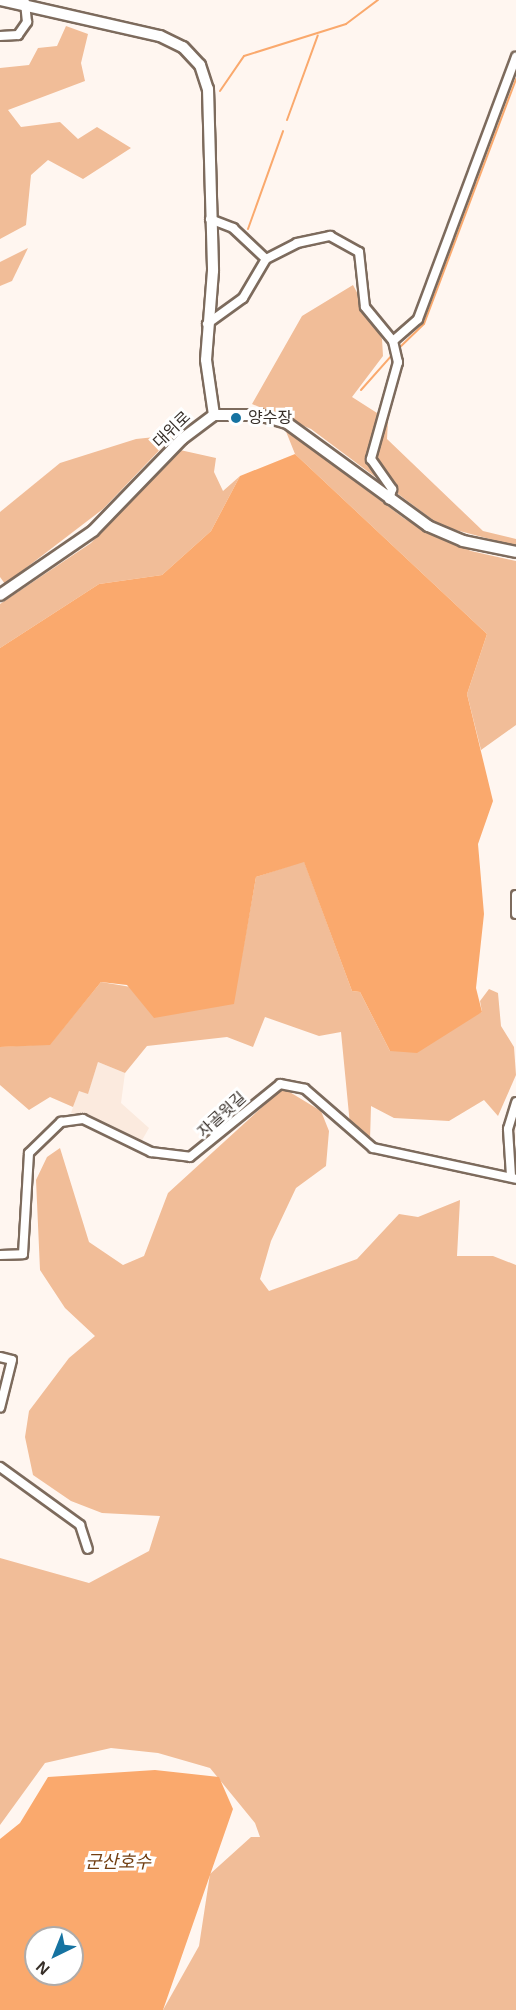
<!DOCTYPE html>
<html>
<head>
<meta charset="utf-8">
<style>
  body { margin:0 }
  #map { position:relative; width:516px; height:2010px; overflow:hidden; background:#fff6f0; font-family:Helvetica,"Noto Sans KR",sans-serif }
  div>[style] { position:absolute }
  .built>* { inset:0; background:#fbeade }
  .green>* { inset:0; background:#f1bd98 }
  .water>* { inset:0; background:#faa96d }
  .stream>* { height:2px; margin:-1px; padding:0 1px; transform-origin:1px; border-radius:1px; background:#faa96d }
  .roads { filter:drop-shadow(2px 0 #7d6b5d) drop-shadow(-2px 0 #7d6b5d) drop-shadow(0 2px #7d6b5d) drop-shadow(0 -2px #7d6b5d) }
  .street>* { height:8px; margin:-4px; padding:0 4px; transform-origin:4px; border-radius:4px; background:#fff }
  .secondary>* { height:10px; margin:-5px; padding:0 5px; transform-origin:5px; border-radius:5px; background:#fff }
  .dots>* { width:16px; height:16px; translate:-50% -50%; box-sizing:border-box; border:3px solid #fff; border-radius:50% }
  span { translate:-50% -50%; white-space:nowrap; text-align:center; line-height:1.15; -webkit-text-stroke:6px #fff; paint-order:stroke }
  .poi-label { font-size:16px; color:#362e28 }
  .left { translate:0 -50%; text-align:left }
  .street-label { font-size:16px; color:#362e28 }
  .water-label { font-size:18px; color:#723f12; font-style:italic }
  .north { position:absolute; left:24px; top:1926px; width:60px; height:60px; box-sizing:border-box; background:#fff; border:2px solid #afaba9; border-radius:50%; rotate:223deg; font-size:16px; font-weight:700; line-height:24px; text-align:center; color:#362e28 }
  .north::after { content:''; display:block; margin:auto; width:21px; height:27px; background:#1673a1; clip-path:polygon(50% 0,100% 100%,50% 72%,0 100%) }
</style>
</head>
<body>
<div id="map">
  <div class="built">
    <i style="clip-path:polygon(98px 1062px,125px 1073px,121px 1103px,149px 1128px,141px 1142px,71px 1113px,79px 1090px,88px 1093px)"></i>
  </div>
  <div class="green">
    <i style="clip-path:polygon(66px 26px,88px 34px,81px 63px,85px 81px,8px 110px,21px 127px,60px 122px,78px 139px,97px 127px,131px 148px,83px 179px,48px 160px,31px 175px,26px 225px,0 239px,0 68px,29px 65px,38px 48px,57px 46px)"></i>
    <i style="clip-path:polygon(28px 248px,12px 281px,0 286px,0 262px)"></i>
    <i style="clip-path:polygon(353px 285px,382px 339px,383px 356px,352px 397px,388px 420px,387px 439px,483px 531px,516px 539px,516px 546px,441px 526px,311px 429px,252px 404px,302px 316px)"></i>
    <i style="clip-path:polygon(285px 429px,405px 519px,471px 551px,516px 561px,516px 725px,481px 750px,467px 694px,487px 634px,295px 454px)"></i>
    <i style="clip-path:polygon(174px 435px,103px 509px,5px 584px,0 577px,0 512px,60px 463px,136px 439px)"></i>
    <i style="clip-path:polygon(180px 450px,216px 458px,214px 472px,223px 491px,240px 476px,211px 531px,162px 575px,99px 584px,0 648px,0 604px,91px 543px)"></i>
    <i style="clip-path:polygon(304px 861px,352px 991px,360px 992px,390px 1051px,482px 1012px,480px 1001px,489px 989px,498px 993px,501px 1026px,514px 1047px,516px 1075px,498px 1116px,484px 1100px,449px 1121px,394px 1118px,371px 1106px,370px 1140px,350px 1125px,341px 1032px,319px 1036px,265px 1017px,253px 1047px,227px 1037px,147px 1046px,125px 1073px,98px 1062px,88px 1094px,79px 1091px,73px 1107px,50px 1097px,29px 1110px,0 1085px,0 1047px,50px 1044px,101px 982px,233px 1004px,256px 877px)"></i>
    <i style="clip-path:polygon(283px 1088px,321px 1111px,329px 1131px,326px 1166px,296px 1188px,271px 1241px,260px 1279px,269px 1291px,357px 1259px,399px 1214px,418px 1217px,460px 1200px,457px 1256px,493px 1256px,516px 1265px,516px 2010px,163px 2010px,199px 1946px,210px 1874px,251px 1837px,260px 1837px,255px 1823px,210px 1768px,158px 1753px,111px 1748px,45px 1763px,0 1825px,0 1558px,89px 1583px,149px 1551px,160px 1516px,102px 1513px,71px 1501px,33px 1475px,25px 1437px,29px 1411px,69px 1358px,95px 1336px,65px 1308px,40px 1270px,36px 1180px,47px 1157px,60px 1148px,89px 1242px,123px 1265px,144px 1256px,168px 1193px)"></i>
  </div>
  <div class="water">
    <i style="clip-path:polygon(295px 454px,487px 634px,467px 694px,493px 801px,478px 844px,484px 914px,476px 988px,482px 1012px,417px 1053px,390px 1051px,360px 992px,352px 991px,304px 862px,256px 877px,234px 1004px,154px 1018px,127px 985px,101px 982px,50px 1045px,0 1047px,0 648px,99px 584px,162px 575px,211px 531px,240px 476px)"></i>
    <i style="clip-path:polygon(evenodd,155px 1770px,219px 1777px,233px 1809px,163px 2010px,0 2010px,0 1839px,20px 1823px,48px 1777px,155px 1770px,36px 1938px,72px 1938px,72px 1974px,36px 1974px,36px 1938px)"></i>
  </div>
  <div class="stream">
    <i style="left:220px;top:91px;width:42px;rotate:-55.6deg"></i>
    <i style="left:244px;top:56px;width:107px;rotate:-17.4deg"></i>
    <i style="left:346px;top:24px;width:40px;rotate:-37deg"></i>
    <i style="left:287px;top:120px;width:90px;rotate:-70deg"></i>
    <i style="left:248px;top:229px;width:104px;rotate:-70.3deg"></i>
    <i style="left:397px;top:350px;width:37px;rotate:-44deg"></i>
    <i style="left:424px;top:324px;width:262px;rotate:-69.4deg"></i>
    <i style="left:361px;top:390px;width:48px;rotate:-48.4deg"></i>
  </div>
  <div class="roads">
    <div class="street">
      <i style="left:0;top:36px;width:18px;rotate:-3deg"></i>
      <i style="left:18px;top:35px;width:16px;rotate:-55deg"></i>
      <i style="left:27px;top:22px;width:20px;rotate:-96deg"></i>
      <i style="left:210px;top:219px;width:25px;rotate:21deg"></i>
      <i style="left:233px;top:228px;width:45px;rotate:43.2deg"></i>
      <i style="left:266px;top:259px;width:35px;rotate:-27deg"></i>
      <i style="left:297px;top:243px;width:34px;rotate:-12deg"></i>
      <i style="left:330px;top:236px;width:33px;rotate:29deg"></i>
      <i style="left:359px;top:252px;width:55px;rotate:83.8deg"></i>
      <i style="left:365px;top:307px;width:44px;rotate:50.5deg"></i>
      <i style="left:393px;top:341px;width:22px;rotate:77deg"></i>
      <i style="left:398px;top:362px;width:101px;rotate:105.6deg"></i>
      <i style="left:371px;top:459px;width:37px;rotate:55deg"></i>
      <i style="left:392px;top:489px;width:11px;rotate:105deg"></i>
      <i style="left:207px;top:324px;width:44px;rotate:-35.8deg"></i>
      <i style="left:243px;top:298px;width:45px;rotate:-59.5deg"></i>
      <i style="left:393px;top:341px;width:33px;rotate:-41deg"></i>
      <i style="left:418px;top:319px;width:280px;rotate:-69.5deg"></i>
      <i style="left:516px;top:895px;width:19px;rotate:90deg"></i>
      <i style="left:511px;top:1176px;width:47px;rotate:-93.7deg"></i>
      <i style="left:508px;top:1129px;width:28px;rotate:-73deg"></i>
      <i style="left:0;top:1255px;width:23px;rotate:-2deg"></i>
      <i style="left:23px;top:1254px;width:101px;rotate:-86.6deg"></i>
      <i style="left:29px;top:1153px;width:45px;rotate:-44.1deg"></i>
      <i style="left:61px;top:1122px;width:22px;rotate:-8deg"></i>
      <i style="left:83px;top:1119px;width:76px;rotate:25.9deg"></i>
      <i style="left:151px;top:1152px;width:39px;rotate:7deg"></i>
      <i style="left:190px;top:1157px;width:116px;rotate:-39deg"></i>
      <i style="left:280px;top:1084px;width:25px;rotate:11deg"></i>
      <i style="left:305px;top:1089px;width:90px;rotate:40.9deg"></i>
      <i style="left:373px;top:1148px;width:146px;rotate:12.2deg"></i>
      <i style="left:0;top:1357px;width:12px;rotate:14deg"></i>
      <i style="left:12px;top:1360px;width:49px;rotate:104deg"></i>
      <i style="left:0;top:1467px;width:99px;rotate:35.9deg"></i>
      <i style="left:80px;top:1525px;width:25px;rotate:72deg"></i>
    </div>
    <div class="secondary">
      <i style="left:1px;top:0;width:163px;rotate:12.8deg"></i>
      <i style="left:160px;top:36px;width:25px;rotate:26deg"></i>
      <i style="left:183px;top:47px;width:25px;rotate:47deg"></i>
      <i style="left:200px;top:65px;width:25px;rotate:72deg"></i>
      <i style="left:208px;top:89px;width:182px;rotate:88.4deg"></i>
      <i style="left:213px;top:271px;width:89px;rotate:94.5deg"></i>
      <i style="left:206px;top:360px;width:56px;rotate:81.7deg"></i>
      <i style="left:0;top:595px;width:113px;rotate:-34.5deg"></i>
      <i style="left:93px;top:531px;width:128px;rotate:-45.9deg"></i>
      <i style="left:182px;top:439px;width:40px;rotate:-37deg"></i>
      <i style="left:214px;top:415px;width:45px"></i>
      <i style="left:259px;top:415px;width:29px;rotate:16deg"></i>
      <i style="left:287px;top:423px;width:175px;rotate:36.1deg"></i>
      <i style="left:428px;top:526px;width:38px;rotate:23deg"></i>
      <i style="left:463px;top:541px;width:54px;rotate:11.7deg"></i>
    </div>
  </div>
  <div class="dots">
    <i style="left:236px;top:418px;background:#1673a1"></i>
  </div>
  <div class="poi-label">
    <span class="left" style="left:248px;top:418px">양수장</span>
  </div>
  <div class="street-label">
    <span style="left:172px;top:430px;rotate:-44deg">대위로</span>
    <span style="left:222px;top:1115px;rotate:-42deg">자골윗길</span>
  </div>
  <div class="water-label">
    <span style="left:118px;top:1862px">군산호수</span>
  </div>
  <div class="north">N</div>
</div>
</body>
</html>
